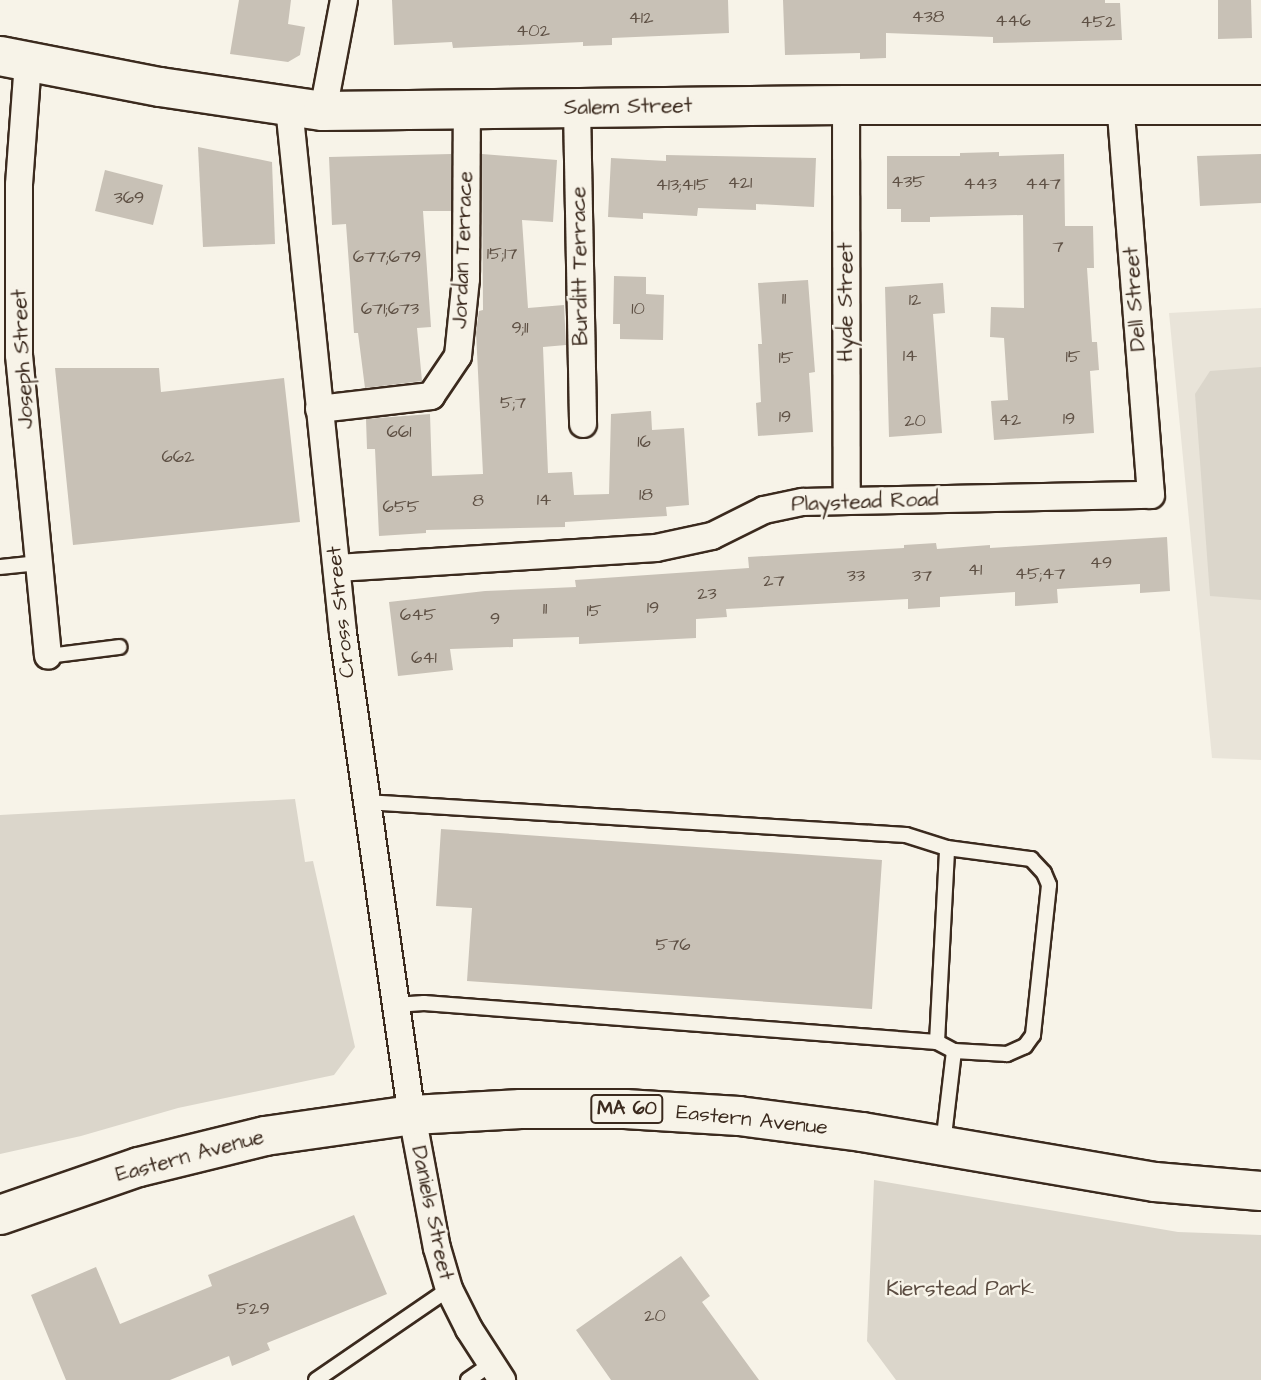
<!DOCTYPE html>
<html>
<head>
<meta charset="utf-8">
<style>
  body { margin:0 }
  #map { position:relative; width:1261px; height:1380px; overflow:hidden; background:#f7f3e8; font-family:"Architects Daughter",sans-serif }
  div>[style] { position:absolute }
  .built>* { inset:0; background:#e9e4d9 }
  .green>* { inset:0; background:#dbd6cb }
  .building>* { inset:0; background:#c8c1b6 }
  .roads { filter:drop-shadow(2px 0 #3b2a1e) drop-shadow(-2px 0 #3b2a1e) drop-shadow(0 2px #3b2a1e) drop-shadow(0 -2px #3b2a1e) }
  .lane>* { height:14px; margin:-7px; padding:0 7px; transform-origin:7px; border-radius:7px; background:#f7f3e8 }
  .street>* { height:26px; margin:-13px; padding:0 13px; transform-origin:13px; border-radius:13px; background:#f7f3e8 }
  .secondary>* { height:38px; margin:-19px; padding:0 19px; transform-origin:19px; border-radius:19px; background:#f7f3e8 }
  .primary>* { height:38px; margin:-19px; padding:0 19px; transform-origin:19px; border-radius:19px; background:#f7f3e8 }
  span { translate:-50% -50%; white-space:nowrap; text-align:center; line-height:1.15; -webkit-text-stroke:5px #f7f3e8; paint-order:stroke }
  .number-label { font-size:18px; color:#5e5044 }
  .number-label span { -webkit-text-stroke-width:0 }
  .shield-label span { padding:2px 5px; background:#f7f3e8; border:2px solid; border-radius:5px; -webkit-text-stroke-width:0 }
  .shield-label { font-size:19px; color:#3b2a1e; font-weight:700 }
  .street-label { font-size:21px; color:#3b2a1e }
  .park-label { font-size:21px; color:#5b4c41 }
</style>
</head>
<body>
<div id="map">
  <div class="built">
    <i style="clip-path:polygon(1261px 308px,1261px 760px,1212px 758px,1169px 313px)"></i>
  </div>
  <div class="green">
    <i style="clip-path:polygon(1261px 367px,1261px 600px,1210px 596px,1195px 394px,1210px 371px)"></i>
    <i style="clip-path:polygon(295px 799px,305px 862px,313px 861px,355px 1047px,334px 1075px,178px 1108px,81px 1136px,0 1154px,0 815px)"></i>
    <i style="clip-path:polygon(874px 1180px,1178px 1232px,1261px 1235px,1261px 1380px,896px 1380px,867px 1341px)"></i>
  </div>
  <div class="building">
    <i style="clip-path:polygon(239px 0,291px 0,288px 24px,305px 27px,300px 55px,288px 62px,230px 54px)"></i>
    <i style="clip-path:polygon(392px 0,728px 0,729px 33px,612px 38px,612px 45px,583px 46px,583px 42px,453px 48px,452px 42px,394px 45px)"></i>
    <i style="clip-path:polygon(783px 0,1105px 0,1105px 3px,1120px 3px,1122px 40px,993px 43px,993px 37px,886px 33px,886px 58px,860px 59px,860px 53px,785px 55px)"></i>
    <i style="clip-path:polygon(1218px 0,1251px 0,1252px 38px,1218px 39px)"></i>
    <i style="clip-path:polygon(198px 147px,272px 162px,275px 244px,203px 247px)"></i>
    <i style="clip-path:polygon(999px 152px,999px 156px,1064px 154px,1065px 226px,1093px 226px,1094px 268px,1087px 268px,1092px 342px,1097px 342px,1099px 370px,1090px 371px,1094px 433px,994px 440px,991px 401px,1008px 400px,1004px 338px,990px 337px,991px 307px,1024px 308px,1023px 215px,930px 217px,930px 222px,901px 222px,901px 209px,887px 209px,887px 156px,960px 156px,960px 153px)"></i>
    <i style="clip-path:polygon(451px 154px,451px 211px,423px 211px,431px 327px,417px 328px,422px 381px,365px 388px,358px 333px,354px 333px,346px 224px,332px 225px,329px 157px)"></i>
    <i style="clip-path:polygon(482px 154px,557px 160px,553px 222px,522px 220px,528px 308px,564px 305px,566px 345px,543px 347px,548px 473px,572px 472px,574px 495px,609px 494px,611px 414px,651px 411px,652px 430px,684px 428px,689px 505px,666px 507px,667px 516px,565px 522px,565px 527px,426px 530px,426px 533px,379px 536px,375px 449px,367px 449px,366px 419px,430px 414px,432px 476px,483px 474px,476px 332px,479px 311px,483px 310px)"></i>
    <i style="clip-path:polygon(1261px 154px,1261px 203px,1200px 206px,1197px 156px)"></i>
    <i style="clip-path:polygon(666px 155px,816px 158px,814px 207px,756px 204px,756px 210px,698px 208px,697px 216px,643px 213px,643px 219px,608px 217px,611px 158px,666px 161px)"></i>
    <i style="clip-path:polygon(105px 170px,163px 185px,153px 225px,95px 211px)"></i>
    <i style="clip-path:polygon(614px 276px,646px 277px,646px 294px,664px 295px,663px 340px,620px 339px,620px 324px,613px 324px)"></i>
    <i style="clip-path:polygon(808px 280px,815px 372px,809px 373px,813px 432px,758px 436px,756px 403px,761px 402px,758px 344px,762px 344px,758px 283px)"></i>
    <i style="clip-path:polygon(943px 283px,945px 313px,933px 314px,942px 433px,889px 437px,885px 287px)"></i>
    <i style="clip-path:polygon(55px 368px,159px 368px,161px 392px,284px 378px,300px 522px,73px 545px)"></i>
    <i style="clip-path:polygon(1167px 537px,1170px 591px,1140px 593px,1140px 584px,1057px 589px,1058px 603px,1015px 606px,1015px 592px,940px 597px,940px 607px,908px 609px,908px 599px,726px 609px,727px 617px,696px 619px,696px 638px,579px 644px,579px 637px,513px 639px,513px 647px,450px 649px,453px 670px,398px 676px,389px 602px,485px 591px,576px 587px,575px 580px,749px 568px,748px 557px,904px 548px,904px 545px,936px 543px,937px 549px,990px 545px,990px 548px)"></i>
    <i style="clip-path:polygon(441px 829px,882px 860px,872px 1009px,467px 981px,472px 908px,436px 906px)"></i>
    <i style="clip-path:polygon(354px 1215px,387px 1294px,267px 1343px,270px 1350px,232px 1366px,229px 1356px,170px 1380px,66px 1380px,31px 1295px,96px 1267px,120px 1324px,212px 1286px,208px 1275px)"></i>
    <i style="clip-path:polygon(681px 1256px,710px 1296px,702px 1302px,759px 1380px,611px 1380px,576px 1330px)"></i>
  </div>
  <div class="roads">
    <div class="lane">
      <i style="left:0;top:567px;width:39px;rotate:-6deg"></i>
      <i style="left:48px;top:656px;width:72px;rotate:-7.2deg"></i>
      <i style="left:365px;top:802px;width:542px;rotate:3.49deg"></i>
      <i style="left:906px;top:835px;width:43px;rotate:17.6deg"></i>
      <i style="left:947px;top:848px;width:85px;rotate:7.5deg"></i>
      <i style="left:1031px;top:859px;width:19px;rotate:47deg"></i>
      <i style="left:1044px;top:873px;width:13px;rotate:67deg"></i>
      <i style="left:1049px;top:885px;width:151px;rotate:96.1deg"></i>
      <i style="left:1033px;top:1035px;width:14px;rotate:126deg"></i>
      <i style="left:1025px;top:1046px;width:20px;rotate:156deg"></i>
      <i style="left:1007px;top:1054px;width:53px;rotate:-176.8deg"></i>
      <i style="left:395px;top:1005px;width:29px;rotate:-4deg"></i>
      <i style="left:424px;top:1003px;width:514px;rotate:4.35deg"></i>
      <i style="left:937px;top:1042px;width:19px;rotate:28deg"></i>
      <i style="left:954px;top:1051px;width:95px;rotate:96.7deg"></i>
      <i style="left:937px;top:1042px;width:194px;rotate:-87deg"></i>
      <i style="left:316px;top:1380px;width:161px;rotate:-34.4deg"></i>
      <i style="left:468px;top:1380px;width:28px;rotate:-35deg"></i>
    </div>
    <div class="street">
      <i style="left:28px;top:62px;width:123px;rotate:94.2deg"></i>
      <i style="left:19px;top:185px;width:170px;rotate:90deg"></i>
      <i style="left:19px;top:355px;width:302px;rotate:84.5deg"></i>
      <i style="left:846px;top:105px;width:395px;rotate:89.9deg"></i>
      <i style="left:289px;top:107px;width:529px;rotate:84.14deg"></i>
      <i style="left:343px;top:633px;width:487px;rotate:81.9deg"></i>
      <i style="left:412px;top:1115px;width:135px;rotate:79.4deg"></i>
      <i style="left:437px;top:1248px;width:43px;rotate:73.7deg"></i>
      <i style="left:449px;top:1289px;width:45px;rotate:63.4deg"></i>
      <i style="left:469px;top:1329px;width:61px;rotate:57.1deg"></i>
      <i style="left:577px;top:108px;width:316px;rotate:88.9deg"></i>
      <i style="left:323px;top:111px;width:113px;rotate:-79.3deg"></i>
      <i style="left:319px;top:409px;width:113px;rotate:-6.6deg"></i>
      <i style="left:431px;top:396px;width:48px;rotate:-56deg"></i>
      <i style="left:458px;top:356px;width:77px;rotate:-84.1deg"></i>
      <i style="left:466px;top:279px;width:171px;rotate:-89.7deg"></i>
      <i style="left:337px;top:568px;width:320px;rotate:-3.6deg"></i>
      <i style="left:656px;top:548px;width:57px;rotate:-12.1deg"></i>
      <i style="left:712px;top:536px;width:58px;rotate:-26.6deg"></i>
      <i style="left:764px;top:510px;width:40px;rotate:-12deg"></i>
      <i style="left:803px;top:502px;width:348px;rotate:-1.2deg"></i>
      <i style="left:1151px;top:495px;width:393px;rotate:-94.5deg"></i>
    </div>
    <div class="secondary">
      <i style="left:0;top:56px;width:163px;rotate:11deg"></i>
      <i style="left:160px;top:87px;width:165px;rotate:8.4deg"></i>
      <i style="left:323px;top:111px;width:523px;rotate:-0.66deg"></i>
      <i style="left:846px;top:105px;width:415px"></i>
    </div>
    <div class="primary">
      <i style="left:0;top:1215px;width:147px;rotate:-19.1deg"></i>
      <i style="left:139px;top:1167px;width:130px;rotate:-13.8deg"></i>
      <i style="left:265px;top:1136px;width:148px;rotate:-8.1deg"></i>
      <i style="left:412px;top:1115px;width:109px;rotate:-3.2deg"></i>
      <i style="left:521px;top:1109px;width:104px"></i>
      <i style="left:625px;top:1109px;width:114px;rotate:3.5deg"></i>
      <i style="left:739px;top:1116px;width:124px;rotate:7.4deg"></i>
      <i style="left:862px;top:1132px;width:297px;rotate:9.7deg"></i>
      <i style="left:1155px;top:1182px;width:106px;rotate:4.9deg"></i>
    </div>
  </div>
  <div class="number-label">
    <span style="left:928px;top:17px">438</span>
    <span style="left:641px;top:18px">412</span>
    <span style="left:1013px;top:21px">446</span>
    <span style="left:1098px;top:22px">452</span>
    <span style="left:533px;top:31px">402</span>
    <span style="left:908px;top:182px">435</span>
    <span style="left:740px;top:183px">421</span>
    <span style="left:980px;top:184px">443</span>
    <span style="left:1043px;top:184px">447</span>
    <span style="left:682px;top:185px">413;415</span>
    <span style="left:129px;top:198px">369</span>
    <span style="left:1058px;top:247px">7</span>
    <span style="left:502px;top:254px">15;17</span>
    <span style="left:387px;top:257px">677;679</span>
    <span style="left:784px;top:299px">11</span>
    <span style="left:915px;top:300px">12</span>
    <span style="left:390px;top:309px">671;673</span>
    <span style="left:638px;top:309px">10</span>
    <span style="left:520px;top:328px">9;11</span>
    <span style="left:910px;top:356px">14</span>
    <span style="left:1073px;top:357px">15</span>
    <span style="left:786px;top:358px">15</span>
    <span style="left:513px;top:403px">5;7</span>
    <span style="left:785px;top:417px">19</span>
    <span style="left:1069px;top:419px">19</span>
    <span style="left:1010px;top:420px">42</span>
    <span style="left:915px;top:421px">20</span>
    <span style="left:399px;top:432px">661</span>
    <span style="left:644px;top:442px">16</span>
    <span style="left:178px;top:457px">662</span>
    <span style="left:646px;top:495px">18</span>
    <span style="left:544px;top:500px">14</span>
    <span style="left:478px;top:501px">8</span>
    <span style="left:401px;top:507px">655</span>
    <span style="left:1101px;top:563px">49</span>
    <span style="left:975px;top:570px">41</span>
    <span style="left:1040px;top:574px">45;47</span>
    <span style="left:856px;top:576px">33</span>
    <span style="left:922px;top:576px">37</span>
    <span style="left:774px;top:581px">27</span>
    <span style="left:707px;top:594px">23</span>
    <span style="left:653px;top:608px">19</span>
    <span style="left:545px;top:609px">11</span>
    <span style="left:594px;top:611px">15</span>
    <span style="left:418px;top:615px">645</span>
    <span style="left:495px;top:619px">9</span>
    <span style="left:424px;top:658px">641</span>
    <span style="left:673px;top:945px">576</span>
    <span style="left:253px;top:1309px">529</span>
    <span style="left:655px;top:1316px">20</span>
  </div>
  <div class="shield-label">
    <span style="left:627px;top:1109px">MA 60</span>
  </div>
  <div class="street-label">
    <span style="left:628px;top:107px;rotate:-1deg">Salem Street</span>
    <span style="left:463px;top:250px;rotate:-88deg">Jordan Terrace</span>
    <span style="left:580px;top:266px;rotate:-91deg">Burditt Terrace</span>
    <span style="left:1135px;top:299px;rotate:-94deg">Dell Street</span>
    <span style="left:846px;top:302px;rotate:-90deg">Hyde Street</span>
    <span style="left:23px;top:359px;rotate:-93deg">Joseph Street</span>
    <span style="left:865px;top:502px;rotate:-2deg">Playstead Road</span>
    <span style="left:341px;top:612px;rotate:-96deg">Cross Street</span>
    <span style="left:752px;top:1120px;rotate:6deg">Eastern Avenue</span>
    <span style="left:190px;top:1156px;rotate:-15deg">Eastern Avenue</span>
    <span style="left:432px;top:1213px;rotate:78deg">Daniels Street</span>
  </div>
  <div class="park-label">
    <span style="left:960px;top:1289px">Kierstead Park</span>
  </div>
</div>
</body>
</html>
